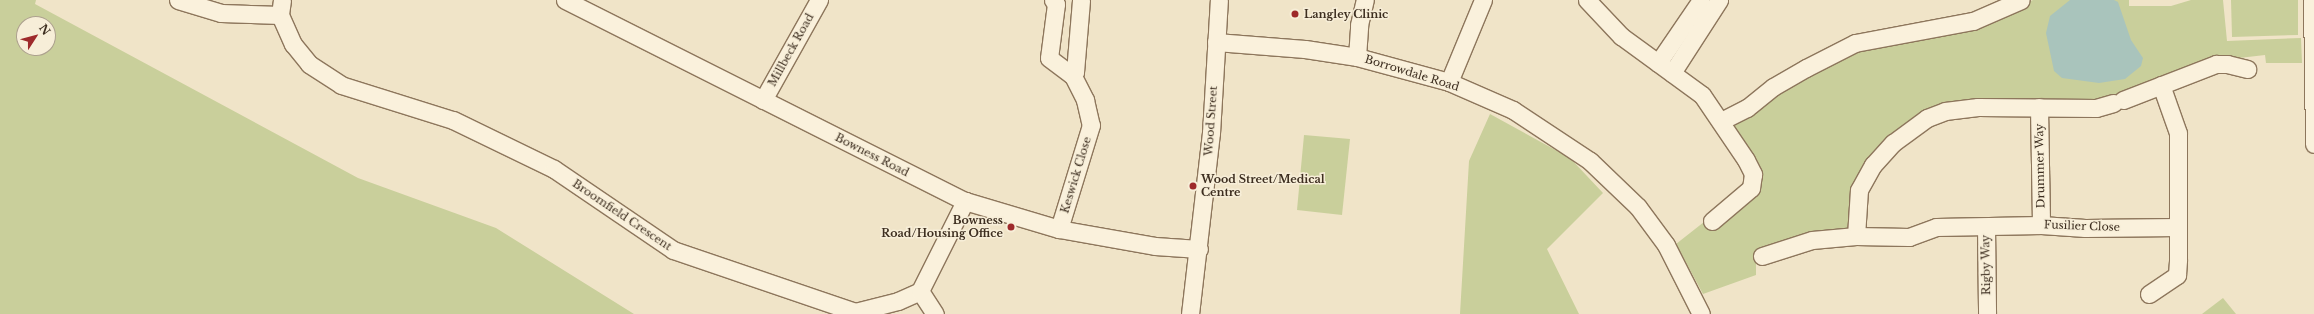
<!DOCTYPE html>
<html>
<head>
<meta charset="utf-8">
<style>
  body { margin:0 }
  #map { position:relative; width:2314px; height:314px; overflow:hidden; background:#f0e4c8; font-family:"Libre Baskerville",serif }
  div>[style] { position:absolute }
  .green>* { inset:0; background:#c9cf9b }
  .water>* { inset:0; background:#a9c4bc }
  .roads { filter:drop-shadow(1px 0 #8d765c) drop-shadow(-1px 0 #8d765c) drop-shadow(0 1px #8d765c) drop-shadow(0 -1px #8d765c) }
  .minor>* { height:17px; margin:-8.5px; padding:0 8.5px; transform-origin:8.5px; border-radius:8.5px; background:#faf1dc }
  .dots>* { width:11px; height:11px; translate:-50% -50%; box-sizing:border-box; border:2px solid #f7eed8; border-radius:50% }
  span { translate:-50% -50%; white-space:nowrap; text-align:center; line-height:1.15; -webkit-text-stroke:3px #f7eed8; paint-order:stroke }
  .poi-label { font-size:11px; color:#3d2e20; font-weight:700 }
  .left { translate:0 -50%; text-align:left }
  .right { translate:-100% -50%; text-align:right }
  .street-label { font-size:11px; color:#3d2e20 }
  .north { position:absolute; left:16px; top:16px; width:40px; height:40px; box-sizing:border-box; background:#f7eed8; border:1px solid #ada18e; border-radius:50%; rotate:54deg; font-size:11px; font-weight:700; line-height:16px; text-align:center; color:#3d2e20 }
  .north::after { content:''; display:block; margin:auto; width:14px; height:18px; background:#9e2a2b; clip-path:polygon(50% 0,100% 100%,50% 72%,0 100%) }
</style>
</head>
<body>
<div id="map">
  <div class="green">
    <i style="clip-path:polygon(evenodd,0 0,36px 0,35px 4px,358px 178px,496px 228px,634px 314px,0 314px,0 0,24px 24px,48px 24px,48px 48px,24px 48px,24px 24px)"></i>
    <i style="clip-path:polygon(2033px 0,2129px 0,2129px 6px,2171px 6px,2191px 0,2223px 0,2227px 41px,2301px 38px,2302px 63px,2266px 63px,2265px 55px,2213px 61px,2115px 96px,2086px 102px,1976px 101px,1895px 134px,1850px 225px,1843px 232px,1756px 251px,1756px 275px,1703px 294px,1676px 244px,1704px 222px,1757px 192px,1762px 182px,1758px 166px,1732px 130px,1736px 120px,1830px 62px,1859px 50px,2000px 15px)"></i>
    <i style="clip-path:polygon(2231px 0,2298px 0,2298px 35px,2232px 37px)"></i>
    <i style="clip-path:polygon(1490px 114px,1570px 158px,1603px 193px,1547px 249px,1579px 314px,1460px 314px,1469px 161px)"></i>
    <i style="clip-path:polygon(1304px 135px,1350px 139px,1342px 215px,1297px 210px)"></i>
    <i style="clip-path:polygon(2223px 298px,2236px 314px,2202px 314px)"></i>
  </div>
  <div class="water">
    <i style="clip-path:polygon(2070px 0,2114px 0,2118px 2px,2131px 40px,2143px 58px,2141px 66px,2125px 79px,2099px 83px,2062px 78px,2054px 71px,2046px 33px,2050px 16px)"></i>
  </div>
  <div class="roads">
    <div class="minor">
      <i style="left:178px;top:0;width:45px;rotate:16.8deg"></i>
      <i style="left:221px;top:13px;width:59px;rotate:1.9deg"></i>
      <i style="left:282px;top:0;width:15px;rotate:98deg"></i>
      <i style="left:280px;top:15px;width:32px;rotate:66deg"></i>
      <i style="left:293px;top:44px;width:26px;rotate:51deg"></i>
      <i style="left:309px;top:64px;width:38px;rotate:33deg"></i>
      <i style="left:341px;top:85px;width:117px;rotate:17.4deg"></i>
      <i style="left:453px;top:120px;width:112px;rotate:25.9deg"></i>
      <i style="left:554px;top:169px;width:144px;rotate:34.2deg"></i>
      <i style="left:673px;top:250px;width:192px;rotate:18.8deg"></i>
      <i style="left:855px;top:312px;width:44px;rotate:-14.3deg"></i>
      <i style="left:898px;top:301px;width:24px;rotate:-24deg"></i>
      <i style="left:920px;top:291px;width:101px;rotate:-63.4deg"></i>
      <i style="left:565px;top:0;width:448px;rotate:26.7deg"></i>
      <i style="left:965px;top:201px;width:98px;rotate:16.6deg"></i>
      <i style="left:1059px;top:229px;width:97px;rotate:10deg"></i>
      <i style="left:1155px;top:246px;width:44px;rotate:3.9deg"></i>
      <i style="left:1053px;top:0;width:5px;rotate:53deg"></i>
      <i style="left:1056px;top:4px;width:54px;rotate:97.4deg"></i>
      <i style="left:1049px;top:58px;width:30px;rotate:37deg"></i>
      <i style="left:1073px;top:76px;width:27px;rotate:63deg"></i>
      <i style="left:1085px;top:100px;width:26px;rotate:77deg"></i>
      <i style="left:1091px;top:125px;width:109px;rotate:107.1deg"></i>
      <i style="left:1587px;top:0;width:50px;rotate:46.6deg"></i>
      <i style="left:1621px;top:36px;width:100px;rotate:36.1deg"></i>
      <i style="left:1702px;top:95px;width:78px;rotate:55.9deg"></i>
      <i style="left:1746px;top:160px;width:16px;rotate:63deg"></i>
      <i style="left:1753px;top:174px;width:14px;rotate:98deg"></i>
      <i style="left:1751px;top:188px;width:51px;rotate:139.8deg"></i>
      <i style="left:2312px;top:0;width:144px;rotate:89.2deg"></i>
      <i style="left:1216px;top:42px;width:89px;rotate:4.5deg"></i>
      <i style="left:1305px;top:49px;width:53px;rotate:8.7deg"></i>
      <i style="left:1357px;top:57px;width:95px;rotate:15.2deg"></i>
      <i style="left:1449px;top:82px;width:70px;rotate:23.6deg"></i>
      <i style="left:1513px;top:110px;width:92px;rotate:33.5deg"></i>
      <i style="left:1590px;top:161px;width:66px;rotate:43.8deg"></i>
      <i style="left:1638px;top:207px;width:47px;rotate:53.6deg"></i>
      <i style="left:1666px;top:245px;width:77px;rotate:63.1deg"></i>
      <i style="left:1357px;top:57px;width:32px;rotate:-86deg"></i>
      <i style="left:1359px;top:25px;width:26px;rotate:-77deg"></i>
      <i style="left:1658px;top:63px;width:76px;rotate:-55.7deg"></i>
      <i style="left:1672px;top:73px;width:87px;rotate:-57.2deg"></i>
      <i style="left:1073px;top:76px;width:4px;rotate:-63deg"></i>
      <i style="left:1075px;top:72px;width:72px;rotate:-85.2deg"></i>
      <i style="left:1449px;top:82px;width:89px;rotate:-67.5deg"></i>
      <i style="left:763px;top:100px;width:115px;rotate:-60.8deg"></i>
      <i style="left:2123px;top:100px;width:100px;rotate:-21.2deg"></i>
      <i style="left:2216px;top:64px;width:11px"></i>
      <i style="left:2227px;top:64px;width:21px;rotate:14deg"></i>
      <i style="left:2039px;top:107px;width:118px;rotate:89deg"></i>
      <i style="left:1721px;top:121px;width:29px;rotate:-27deg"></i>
      <i style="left:1747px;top:108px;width:33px;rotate:-39deg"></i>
      <i style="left:1773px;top:87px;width:38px;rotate:-30deg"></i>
      <i style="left:1806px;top:68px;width:55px;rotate:-27deg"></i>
      <i style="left:1855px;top:43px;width:120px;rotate:-10.6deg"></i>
      <i style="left:1973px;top:21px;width:52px;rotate:-23.6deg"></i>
      <i style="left:1986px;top:227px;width:87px;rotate:89.3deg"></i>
      <i style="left:1856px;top:236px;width:46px;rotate:-86.3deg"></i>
      <i style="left:1859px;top:190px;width:29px;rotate:-61deg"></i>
      <i style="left:1873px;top:165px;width:30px;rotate:-48deg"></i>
      <i style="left:1893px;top:143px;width:42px;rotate:-36.3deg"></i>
      <i style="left:1927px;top:118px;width:19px;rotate:-21deg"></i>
      <i style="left:1945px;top:111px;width:33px;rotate:-7deg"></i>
      <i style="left:1978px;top:107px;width:118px;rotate:0.5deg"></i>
      <i style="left:2096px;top:108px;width:18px;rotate:-16deg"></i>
      <i style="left:1762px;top:256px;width:52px;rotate:-17.7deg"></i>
      <i style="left:1812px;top:240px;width:44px;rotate:-5.2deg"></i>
      <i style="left:1856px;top:236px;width:53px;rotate:1.1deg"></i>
      <i style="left:1909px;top:237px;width:29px;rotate:-20deg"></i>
      <i style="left:1936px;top:227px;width:105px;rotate:-1.1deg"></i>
      <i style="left:2041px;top:225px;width:44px;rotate:3.9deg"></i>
      <i style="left:2085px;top:228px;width:93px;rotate:-0.6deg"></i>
      <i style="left:920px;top:291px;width:27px;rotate:57deg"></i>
      <i style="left:2149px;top:294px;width:34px;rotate:-34deg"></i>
      <i style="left:2177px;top:275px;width:16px;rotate:-86deg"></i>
      <i style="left:2178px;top:259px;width:126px;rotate:-90deg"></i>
      <i style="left:2178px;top:133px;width:51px;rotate:-109.5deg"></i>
      <i style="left:1190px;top:314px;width:182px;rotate:-83.4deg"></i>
      <i style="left:1211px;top:133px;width:133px;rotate:-86.6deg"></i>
    </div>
  </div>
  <div class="dots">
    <i style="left:1295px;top:14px;background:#9e2a2b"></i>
    <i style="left:1193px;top:186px;background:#9e2a2b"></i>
    <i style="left:1011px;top:227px;background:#9e2a2b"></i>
  </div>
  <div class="poi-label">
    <span class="left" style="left:1304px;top:14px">Langley Clinic</span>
    <span class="left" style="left:1201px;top:186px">Wood Street/Medical<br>Centre</span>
    <span class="right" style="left:1003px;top:227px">Bowness<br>Road/Housing Office</span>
  </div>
  <div class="street-label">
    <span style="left:791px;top:50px;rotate:-61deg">Millbeck Road</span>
    <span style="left:1412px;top:73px;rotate:17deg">Borrowdale Road</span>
    <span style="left:1211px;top:121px;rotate:-86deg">Wood Street</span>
    <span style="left:872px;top:155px;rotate:27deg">Bowness Road</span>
    <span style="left:2040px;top:166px;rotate:-91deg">Drummer Way</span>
    <span style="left:1076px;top:175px;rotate:-73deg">Keswick Close</span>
    <span style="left:622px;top:215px;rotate:34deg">Broomfield Crescent</span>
    <span style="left:2082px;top:226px;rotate:2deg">Fusilier Close</span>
    <span style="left:1986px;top:265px;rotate:-91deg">Rigby Way</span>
  </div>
  <div class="north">N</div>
</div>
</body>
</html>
